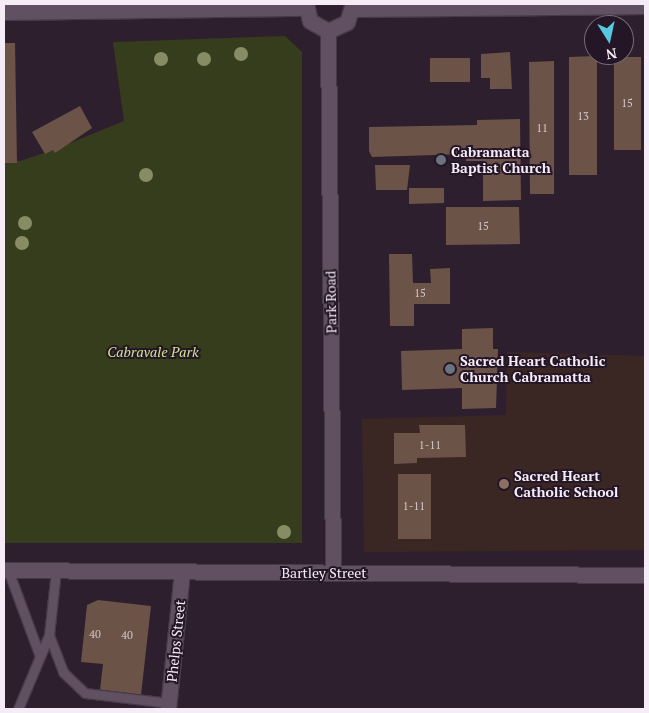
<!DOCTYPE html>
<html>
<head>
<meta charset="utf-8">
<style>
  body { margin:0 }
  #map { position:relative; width:649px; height:713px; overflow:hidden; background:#2e1f2f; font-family:"PT Serif",serif }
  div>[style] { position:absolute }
  .education>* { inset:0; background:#3a2724 }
  .green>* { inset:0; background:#353d1c }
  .building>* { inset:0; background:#6b5347 }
  .roads { filter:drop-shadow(1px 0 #473a48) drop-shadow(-1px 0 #473a48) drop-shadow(0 1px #473a48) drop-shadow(0 -1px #473a48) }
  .service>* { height:9px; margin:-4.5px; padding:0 4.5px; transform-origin:4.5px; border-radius:4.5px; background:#615062 }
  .minor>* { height:15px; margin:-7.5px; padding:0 7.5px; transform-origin:7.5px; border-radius:7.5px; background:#615062 }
  .secondary>* { height:15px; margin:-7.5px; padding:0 7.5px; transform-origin:7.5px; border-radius:7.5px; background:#615062 }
  .trees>* { width:14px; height:14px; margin:-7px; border-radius:50%; background:#878c64 }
  .dots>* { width:14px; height:14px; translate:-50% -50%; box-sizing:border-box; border:2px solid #241626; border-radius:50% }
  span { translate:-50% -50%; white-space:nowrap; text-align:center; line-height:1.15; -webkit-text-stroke:4px #241626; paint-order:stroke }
  .number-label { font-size:11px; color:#d3c6cb }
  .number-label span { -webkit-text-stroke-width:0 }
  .poi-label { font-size:14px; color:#f6ecf7; font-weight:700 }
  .left { translate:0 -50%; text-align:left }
  .street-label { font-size:14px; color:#f6ecf7 }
  .park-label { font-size:14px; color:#d0e590; font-style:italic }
  .frame { position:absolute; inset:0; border:5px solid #f6ecf7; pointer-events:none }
  .north { position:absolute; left:584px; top:15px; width:50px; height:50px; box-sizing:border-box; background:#241626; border:1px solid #786c7a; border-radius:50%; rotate:170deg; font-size:14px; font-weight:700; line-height:20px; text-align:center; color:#f6ecf7 }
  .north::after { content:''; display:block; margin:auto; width:18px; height:22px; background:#56c9e0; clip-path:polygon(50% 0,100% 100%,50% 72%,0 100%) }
</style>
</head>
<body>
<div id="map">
  <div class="education">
    <i style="clip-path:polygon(507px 352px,645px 356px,645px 550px,364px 552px,362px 419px,506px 415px)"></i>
  </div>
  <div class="green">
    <i style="clip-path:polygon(285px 36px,302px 52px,302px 543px,4px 543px,4px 161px,20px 161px,53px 150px,124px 121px,113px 42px)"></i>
  </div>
  <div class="building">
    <i style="clip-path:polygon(4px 43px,15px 43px,17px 163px,4px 163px)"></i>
    <i style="clip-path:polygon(510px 52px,512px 89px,490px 89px,490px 78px,481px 78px,481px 54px)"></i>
    <i style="clip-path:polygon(597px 56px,597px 175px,569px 175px,569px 57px)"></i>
    <i style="clip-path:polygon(614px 57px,641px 57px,641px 150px,614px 150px)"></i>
    <i style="clip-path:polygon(430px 58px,470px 58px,470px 82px,430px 82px)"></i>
    <i style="clip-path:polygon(554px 61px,554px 194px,530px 194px,529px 62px)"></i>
    <i style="clip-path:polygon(80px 106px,92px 128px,55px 153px,53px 150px,45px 154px,32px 132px)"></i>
    <i style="clip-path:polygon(520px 119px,521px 200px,483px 201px,483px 161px,466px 161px,466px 154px,372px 157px,369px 151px,369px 127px,477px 125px,477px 120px)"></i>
    <i style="clip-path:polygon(375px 165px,410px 165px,407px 190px,376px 190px)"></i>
    <i style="clip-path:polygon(409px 188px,444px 188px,444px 203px,409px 204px)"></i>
    <i style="clip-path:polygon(446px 207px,519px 207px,520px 244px,446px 245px)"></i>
    <i style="clip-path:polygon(389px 254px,412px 254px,413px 283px,431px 283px,430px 269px,450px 268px,450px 304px,414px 304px,414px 326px,390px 326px)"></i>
    <i style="clip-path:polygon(493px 328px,493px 349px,498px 349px,496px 408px,462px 409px,462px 388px,402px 390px,401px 351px,462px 349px,462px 329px)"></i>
    <i style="clip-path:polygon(419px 425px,465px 425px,466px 457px,417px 458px,417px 463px,394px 464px,394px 433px,420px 433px)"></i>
    <i style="clip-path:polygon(398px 474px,431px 474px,431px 539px,398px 539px)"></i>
    <i style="clip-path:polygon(98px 600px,151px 606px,141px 695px,100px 690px,103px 664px,81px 662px,87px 605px)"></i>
  </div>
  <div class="roads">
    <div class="service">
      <i style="left:8px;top:570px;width:90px;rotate:69.7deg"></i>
      <i style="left:49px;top:635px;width:40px;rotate:69deg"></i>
      <i style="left:63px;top:672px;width:30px;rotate:44deg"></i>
      <i style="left:85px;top:693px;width:85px;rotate:6.8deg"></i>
      <i style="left:18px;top:709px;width:80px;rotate:-67.3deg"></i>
      <i style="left:49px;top:635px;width:64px;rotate:-83.8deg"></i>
    </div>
    <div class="minor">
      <i style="left:306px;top:4px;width:17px;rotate:77deg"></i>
      <i style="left:310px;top:21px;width:21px;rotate:29deg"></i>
      <i style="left:328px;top:31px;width:21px;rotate:-25deg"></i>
      <i style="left:347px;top:22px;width:19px;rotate:-72deg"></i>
      <i style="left:353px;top:9px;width:292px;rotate:-0.6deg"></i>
      <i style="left:4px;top:12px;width:302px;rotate:-0.8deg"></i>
      <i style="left:328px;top:31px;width:542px;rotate:89.47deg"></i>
      <i style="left:168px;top:709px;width:138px;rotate:-84.2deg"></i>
    </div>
    <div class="secondary">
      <i style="left:4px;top:570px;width:641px;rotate:0.45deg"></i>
    </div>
  </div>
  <div class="trees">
    <i style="left:241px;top:54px"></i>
    <i style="left:161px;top:59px"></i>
    <i style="left:204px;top:59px"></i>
    <i style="left:146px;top:175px"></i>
    <i style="left:25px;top:223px"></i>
    <i style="left:22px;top:243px"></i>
    <i style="left:284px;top:532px"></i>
  </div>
  <div class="dots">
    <i style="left:441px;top:160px;background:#6b7280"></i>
    <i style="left:450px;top:369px;background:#6b7280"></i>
    <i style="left:504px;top:484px;background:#8d6e63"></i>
  </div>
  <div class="number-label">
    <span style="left:627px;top:103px">15</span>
    <span style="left:583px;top:116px">13</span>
    <span style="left:542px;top:128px">11</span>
    <span style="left:483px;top:226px">15</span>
    <span style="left:420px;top:293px">15</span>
    <span style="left:430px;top:445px">1-11</span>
    <span style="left:414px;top:506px">1-11</span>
    <span style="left:95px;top:634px">40</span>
    <span style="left:127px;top:635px">40</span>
  </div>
  <div class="poi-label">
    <span class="left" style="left:451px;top:160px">Cabramatta<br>Baptist Church</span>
    <span class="left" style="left:460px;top:369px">Sacred Heart Catholic<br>Church Cabramatta</span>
    <span class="left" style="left:514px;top:484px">Sacred Heart<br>Catholic School</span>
  </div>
  <div class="street-label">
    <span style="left:331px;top:302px;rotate:-91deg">Park Road</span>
    <span style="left:324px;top:573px">Bartley Street</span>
    <span style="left:176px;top:641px;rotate:-84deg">Phelps Street</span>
  </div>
  <div class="park-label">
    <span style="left:153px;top:352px">Cabravale Park</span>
  </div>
  <div class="frame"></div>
  <div class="north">N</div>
</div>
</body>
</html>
